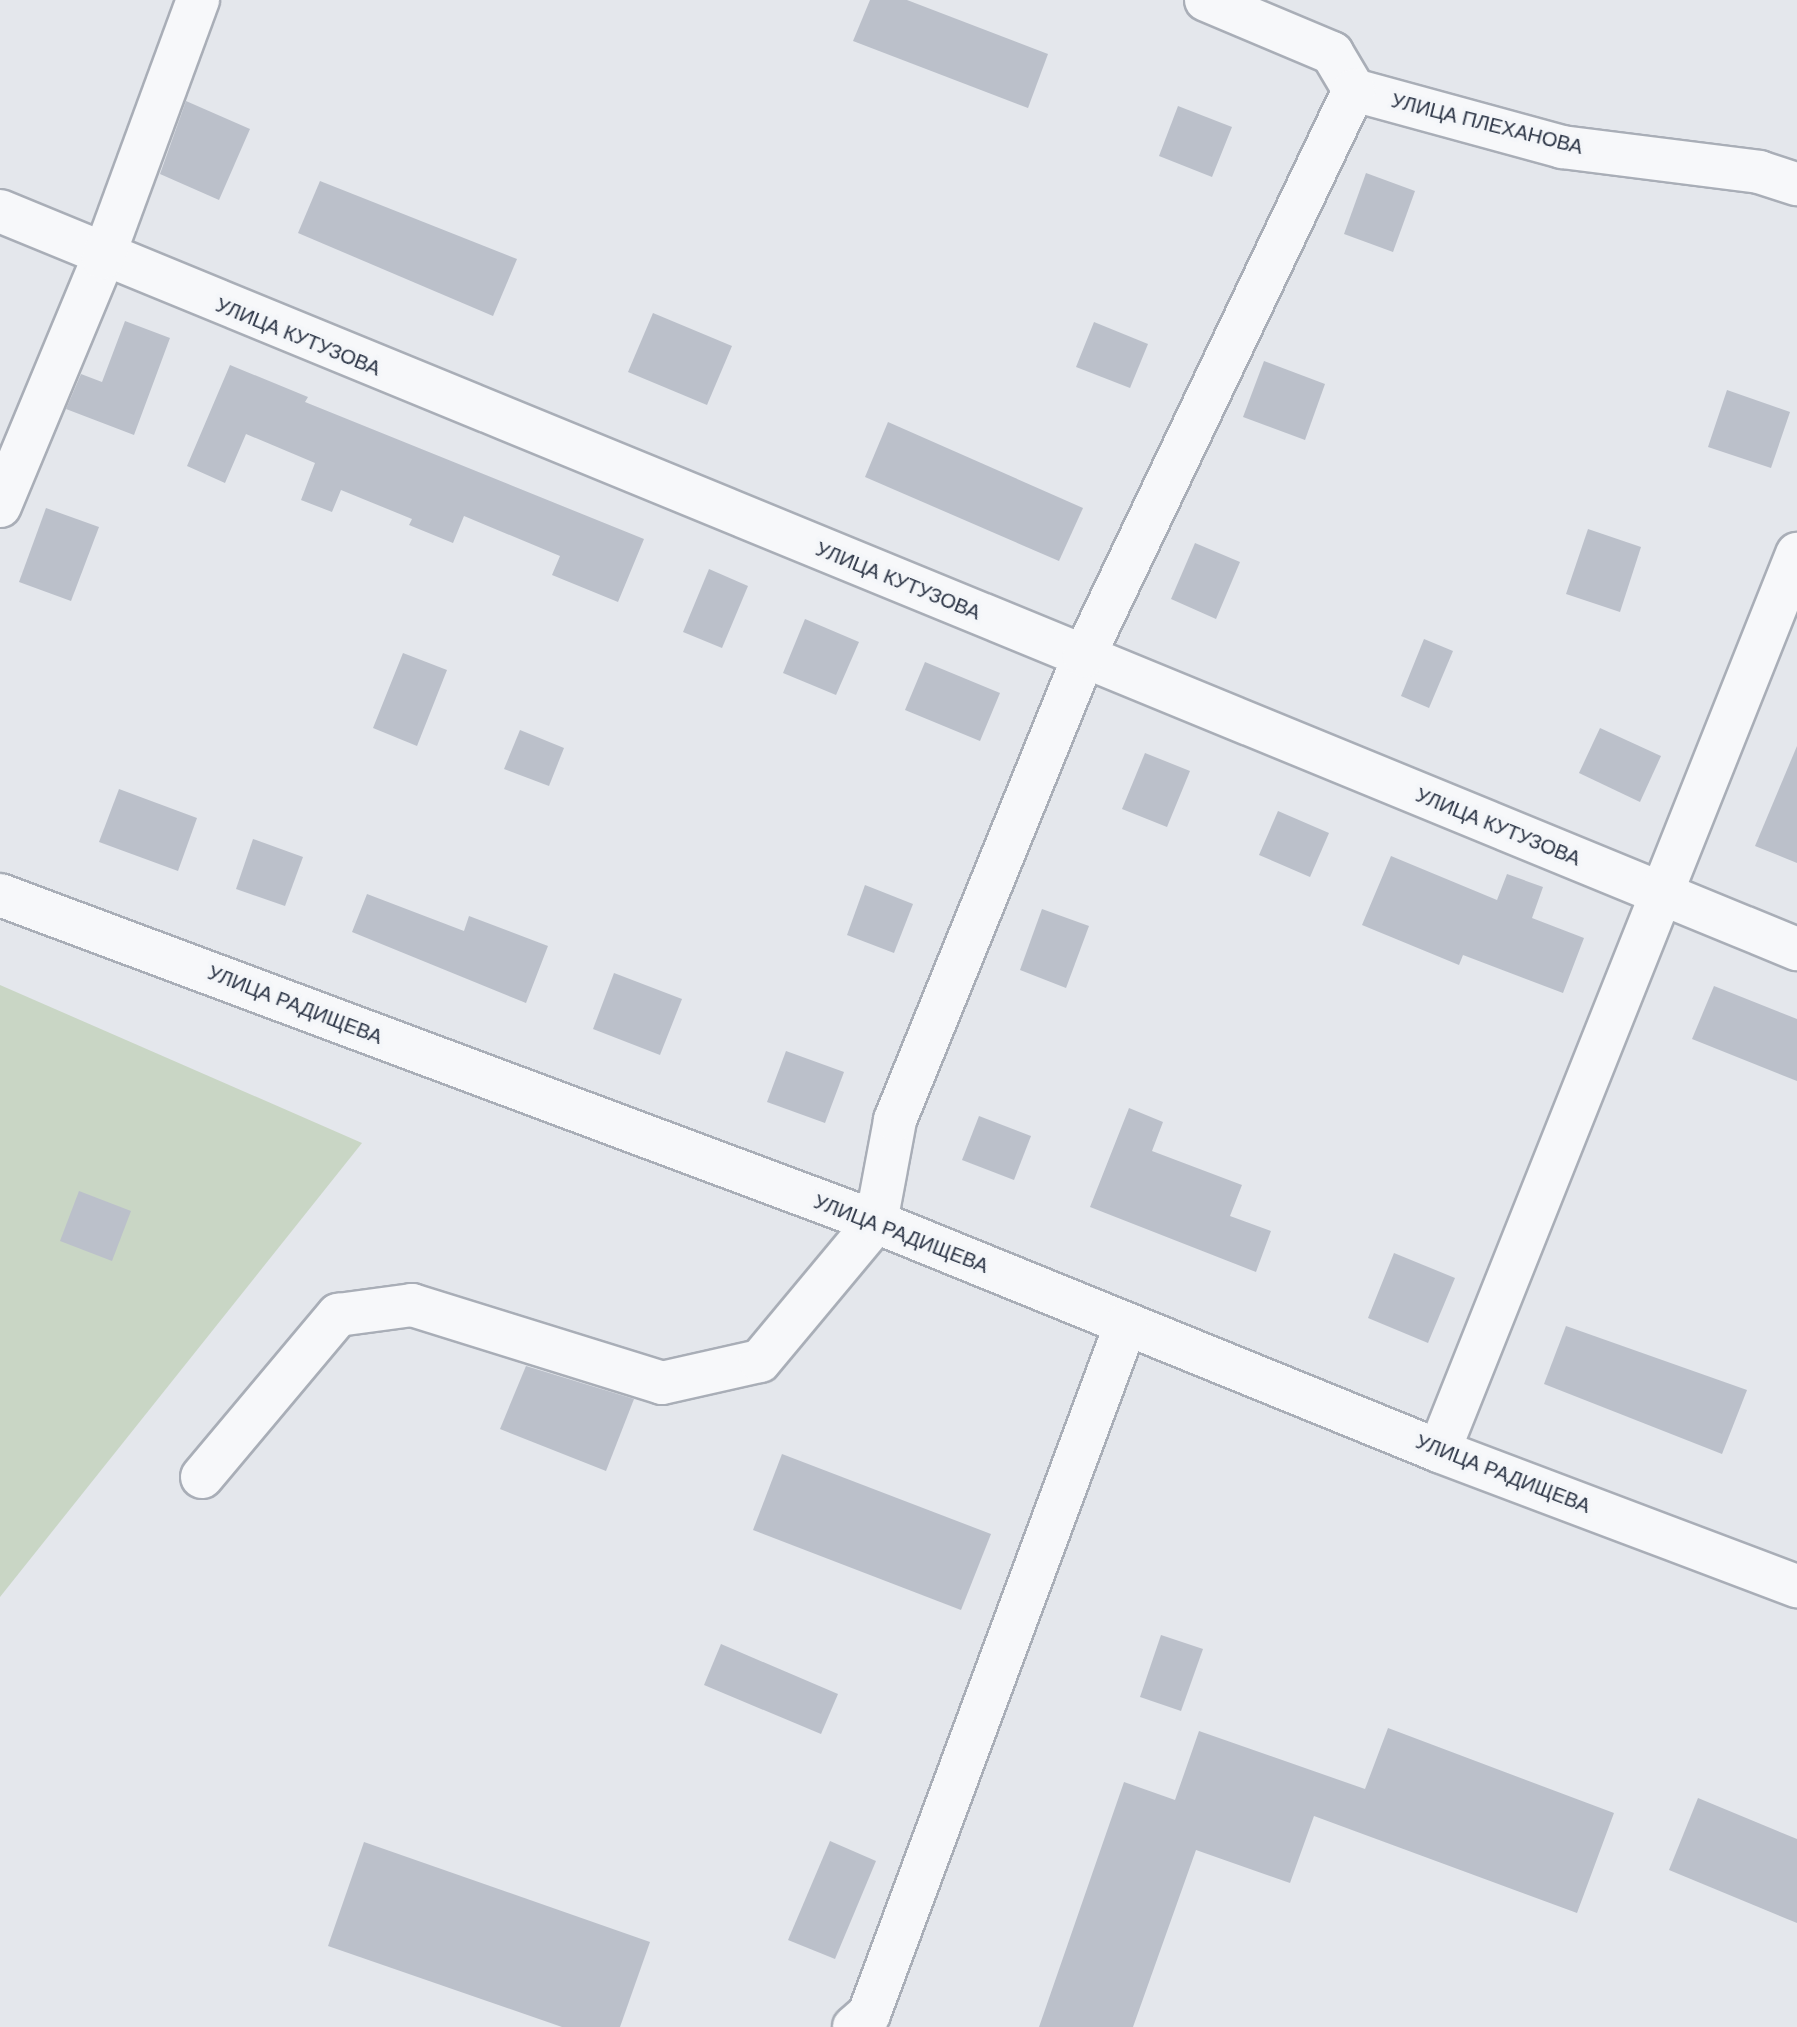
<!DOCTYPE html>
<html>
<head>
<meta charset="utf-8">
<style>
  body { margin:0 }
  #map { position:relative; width:1797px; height:2027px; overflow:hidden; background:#e4e7ec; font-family:"DM Sans",sans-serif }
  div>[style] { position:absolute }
  .green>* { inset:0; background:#c9d6c5 }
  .building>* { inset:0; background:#bbc0ca }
  .roads { filter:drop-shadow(2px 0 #a9aeb7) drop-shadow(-2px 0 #a9aeb7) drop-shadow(0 2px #a9aeb7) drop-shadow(0 -2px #a9aeb7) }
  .minor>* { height:42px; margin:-21px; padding:0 21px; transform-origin:21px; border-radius:21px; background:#f7f8fa }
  span { translate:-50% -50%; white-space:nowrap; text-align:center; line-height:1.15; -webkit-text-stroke:7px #f4f6f9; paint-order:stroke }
  .street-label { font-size:20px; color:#2b3445 }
</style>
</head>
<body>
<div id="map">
  <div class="green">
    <i style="clip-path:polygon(0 985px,362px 1143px,0 1597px)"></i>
  </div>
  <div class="building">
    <i style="clip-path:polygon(870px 0,907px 0,1048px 54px,1028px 108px,853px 41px)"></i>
    <i style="clip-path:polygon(186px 101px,250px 129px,219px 200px,160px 174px)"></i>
    <i style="clip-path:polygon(1178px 106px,1232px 127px,1212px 177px,1159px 156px)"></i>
    <i style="clip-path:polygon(1366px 173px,1415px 191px,1393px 252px,1344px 234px)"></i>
    <i style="clip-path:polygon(320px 181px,517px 259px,493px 316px,298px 233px)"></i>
    <i style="clip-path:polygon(653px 313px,732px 346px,707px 405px,628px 372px)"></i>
    <i style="clip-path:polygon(125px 321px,170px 338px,134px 435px,66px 409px,81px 374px,102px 382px)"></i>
    <i style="clip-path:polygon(1094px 322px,1148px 344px,1130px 388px,1076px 367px)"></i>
    <i style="clip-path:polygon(1264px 361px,1325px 384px,1305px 440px,1243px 417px)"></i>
    <i style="clip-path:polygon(230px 365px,308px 397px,305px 402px,644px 539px,618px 602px,552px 575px,560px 556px,464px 516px,453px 543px,409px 525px,412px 519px,341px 490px,332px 512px,301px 500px,315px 463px,246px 434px,225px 483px,187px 466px)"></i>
    <i style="clip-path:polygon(1727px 390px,1790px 412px,1771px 468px,1708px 447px)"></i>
    <i style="clip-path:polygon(888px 422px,1083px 508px,1059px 561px,865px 477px)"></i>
    <i style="clip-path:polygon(46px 508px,99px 527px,71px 601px,19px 582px)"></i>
    <i style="clip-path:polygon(1588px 529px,1641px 547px,1620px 612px,1566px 594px)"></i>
    <i style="clip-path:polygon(1195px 543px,1240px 562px,1216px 619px,1171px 599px)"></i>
    <i style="clip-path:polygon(709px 569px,748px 586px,722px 648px,683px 632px)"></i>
    <i style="clip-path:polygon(805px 619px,859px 642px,836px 695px,783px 673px)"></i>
    <i style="clip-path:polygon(1424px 639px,1453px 651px,1429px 708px,1401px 696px)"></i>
    <i style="clip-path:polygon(403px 653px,447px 670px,417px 746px,373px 728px)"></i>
    <i style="clip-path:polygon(925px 662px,1000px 693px,980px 741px,905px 710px)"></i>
    <i style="clip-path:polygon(1600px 728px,1661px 756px,1640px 802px,1579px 773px)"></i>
    <i style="clip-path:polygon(520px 730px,564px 748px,549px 786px,504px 769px)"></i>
    <i style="clip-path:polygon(1797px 746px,1797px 863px,1755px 846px)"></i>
    <i style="clip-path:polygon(1145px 753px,1190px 771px,1167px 827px,1122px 809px)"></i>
    <i style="clip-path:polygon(119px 789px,197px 818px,178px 871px,99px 842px)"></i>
    <i style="clip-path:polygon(1278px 811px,1329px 833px,1310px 877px,1259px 855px)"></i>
    <i style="clip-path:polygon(253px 839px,303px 857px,285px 906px,236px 889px)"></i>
    <i style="clip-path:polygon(1391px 856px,1497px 900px,1507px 874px,1543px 887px,1532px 918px,1584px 938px,1563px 993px,1463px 955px,1459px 965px,1362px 925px)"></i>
    <i style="clip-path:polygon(865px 885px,913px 904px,894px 953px,847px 935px)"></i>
    <i style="clip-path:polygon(367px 894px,464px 931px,469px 916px,548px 946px,526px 1003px,352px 932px)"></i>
    <i style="clip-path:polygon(1042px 909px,1089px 926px,1066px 988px,1020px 970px)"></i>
    <i style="clip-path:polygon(614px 973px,682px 999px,660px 1055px,593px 1029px)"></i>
    <i style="clip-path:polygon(1714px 986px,1797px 1019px,1797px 1081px,1692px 1039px)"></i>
    <i style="clip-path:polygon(786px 1051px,844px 1072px,825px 1123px,767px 1102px)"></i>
    <i style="clip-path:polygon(1129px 1108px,1163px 1122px,1152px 1151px,1242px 1185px,1230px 1216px,1271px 1231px,1256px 1272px,1090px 1207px)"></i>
    <i style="clip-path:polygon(979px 1116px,1031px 1136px,1014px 1180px,962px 1160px)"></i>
    <i style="clip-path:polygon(79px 1191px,131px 1211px,112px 1261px,60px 1241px)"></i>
    <i style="clip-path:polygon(1394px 1253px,1455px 1278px,1428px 1343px,1368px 1318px)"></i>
    <i style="clip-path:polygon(1566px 1326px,1747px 1390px,1722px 1454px,1544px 1384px)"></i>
    <i style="clip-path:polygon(526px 1366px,634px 1399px,606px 1471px,500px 1429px)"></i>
    <i style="clip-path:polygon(782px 1454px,991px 1534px,961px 1610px,753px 1530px)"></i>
    <i style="clip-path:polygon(1161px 1635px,1203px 1649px,1181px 1711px,1140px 1697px)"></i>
    <i style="clip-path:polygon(721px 1644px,838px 1694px,821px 1734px,704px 1685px)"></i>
    <i style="clip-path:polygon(1388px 1728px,1614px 1813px,1577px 1913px,1314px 1816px,1290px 1883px,1196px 1850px,1133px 2027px,1039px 2027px,1124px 1782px,1175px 1800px,1199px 1731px,1365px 1789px)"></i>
    <i style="clip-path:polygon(1698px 1798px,1797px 1839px,1797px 1923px,1669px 1870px)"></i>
    <i style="clip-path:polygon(830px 1841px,876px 1861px,835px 1959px,788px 1940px)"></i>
    <i style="clip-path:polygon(364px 1842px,650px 1942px,620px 2027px,562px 2027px,328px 1946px)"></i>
  </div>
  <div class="roads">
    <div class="minor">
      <i style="left:1206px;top:0;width:137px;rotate:22.8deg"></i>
      <i style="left:1332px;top:53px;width:43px;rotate:59.3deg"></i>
      <i style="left:1354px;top:90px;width:216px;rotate:15.3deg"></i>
      <i style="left:1562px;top:147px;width:199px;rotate:7.2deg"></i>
      <i style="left:1759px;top:172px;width:40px;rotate:18deg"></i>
      <i style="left:0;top:211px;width:1943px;rotate:22.33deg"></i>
      <i style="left:0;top:506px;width:269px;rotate:-67.4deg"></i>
      <i style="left:103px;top:258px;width:275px;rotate:-69.8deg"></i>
      <i style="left:0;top:895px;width:935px;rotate:20.47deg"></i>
      <i style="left:876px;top:1222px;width:608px;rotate:22.13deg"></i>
      <i style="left:1439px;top:1451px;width:383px;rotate:20.7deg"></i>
      <i style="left:1439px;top:1451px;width:966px;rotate:-68.24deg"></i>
      <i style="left:202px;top:1477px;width:212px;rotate:-50deg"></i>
      <i style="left:338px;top:1315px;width:75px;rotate:-7.7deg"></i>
      <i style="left:412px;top:1305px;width:262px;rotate:17.3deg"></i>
      <i style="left:662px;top:1383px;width:100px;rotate:-12.7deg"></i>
      <i style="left:760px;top:1361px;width:181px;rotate:-50.2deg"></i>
      <i style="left:876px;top:1222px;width:104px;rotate:-79.4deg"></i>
      <i style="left:895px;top:1120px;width:501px;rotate:-67.84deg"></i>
      <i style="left:1084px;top:656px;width:627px;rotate:-64.5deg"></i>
      <i style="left:854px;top:2027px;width:20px;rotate:-41deg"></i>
      <i style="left:869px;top:2014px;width:736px;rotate:-69.57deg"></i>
    </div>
  </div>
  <div class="street-label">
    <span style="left:1487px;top:124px;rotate:14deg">УЛИЦА ПЛЕХАНОВА</span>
    <span style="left:298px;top:337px;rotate:22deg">УЛИЦА КУТУЗОВА</span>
    <span style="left:898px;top:581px;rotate:22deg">УЛИЦА КУТУЗОВА</span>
    <span style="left:1498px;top:827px;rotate:22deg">УЛИЦА КУТУЗОВА</span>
    <span style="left:295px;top:1005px;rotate:21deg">УЛИЦА РАДИЩЕВА</span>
    <span style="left:901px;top:1234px;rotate:21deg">УЛИЦА РАДИЩЕВА</span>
    <span style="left:1503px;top:1474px;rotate:21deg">УЛИЦА РАДИЩЕВА</span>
  </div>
</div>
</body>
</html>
